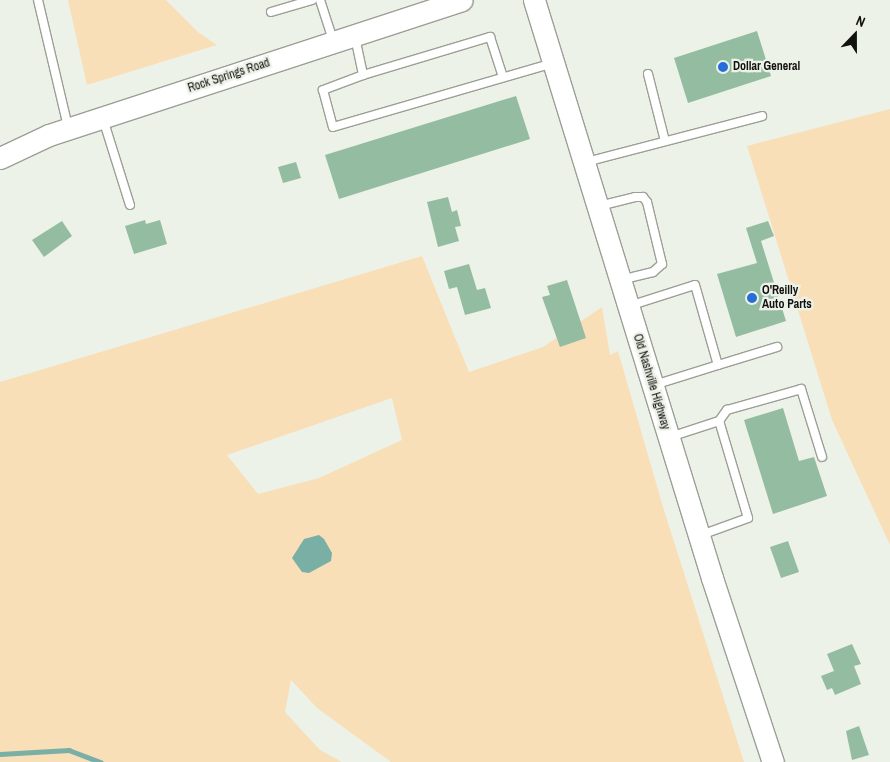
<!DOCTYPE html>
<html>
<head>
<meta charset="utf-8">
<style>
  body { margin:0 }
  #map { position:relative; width:890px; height:762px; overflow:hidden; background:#edf2e8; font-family:"Archivo Narrow",sans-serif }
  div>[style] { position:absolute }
  .green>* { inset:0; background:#f8dfb8 }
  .water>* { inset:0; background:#7aafa5 }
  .stream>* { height:4.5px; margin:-2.25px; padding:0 2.25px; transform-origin:2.25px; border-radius:2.25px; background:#7aafa5 }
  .building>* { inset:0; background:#93bca1 }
  .roads { filter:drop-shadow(1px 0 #9ba097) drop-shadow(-1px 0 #9ba097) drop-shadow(0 1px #9ba097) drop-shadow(0 -1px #9ba097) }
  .lane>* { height:8px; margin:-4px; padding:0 4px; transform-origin:4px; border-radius:4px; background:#fff }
  .secondary>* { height:21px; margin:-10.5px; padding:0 10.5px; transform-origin:10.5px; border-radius:10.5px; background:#fff }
  .dots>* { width:14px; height:14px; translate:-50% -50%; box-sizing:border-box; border:2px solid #edf2e8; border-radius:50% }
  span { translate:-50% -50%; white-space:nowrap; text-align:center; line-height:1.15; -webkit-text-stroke:4.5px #edf2e8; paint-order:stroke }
  .poi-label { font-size:12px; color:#11120f; font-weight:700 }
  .left { translate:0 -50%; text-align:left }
  .street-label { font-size:12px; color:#11120f }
  .north { position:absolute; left:830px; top:10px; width:50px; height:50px; -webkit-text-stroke:4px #edf2e8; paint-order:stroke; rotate:22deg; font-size:14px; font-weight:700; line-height:20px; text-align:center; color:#11120f }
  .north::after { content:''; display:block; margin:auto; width:18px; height:22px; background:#11120f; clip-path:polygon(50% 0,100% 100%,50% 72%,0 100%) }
</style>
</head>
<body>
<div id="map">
  <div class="green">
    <i style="clip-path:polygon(68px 0,166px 0,198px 32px,217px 45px,87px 85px)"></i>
    <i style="clip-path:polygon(890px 109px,890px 545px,832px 420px,747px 146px)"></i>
    <i style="clip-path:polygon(evenodd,422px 256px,469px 372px,543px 347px,602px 307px,610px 355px,618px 351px,663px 507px,744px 762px,391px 762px,317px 708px,291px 680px,285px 712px,320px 750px,342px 762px,0 762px,0 382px,422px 256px,392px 398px,402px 440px,319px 478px,258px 494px,227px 455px,392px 398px)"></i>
  </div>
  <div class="water">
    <i style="clip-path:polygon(319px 535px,324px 539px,332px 553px,331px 561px,309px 573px,302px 572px,292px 558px,304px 539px)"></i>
  </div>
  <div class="stream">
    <i style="left:0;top:754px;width:69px;rotate:-3.3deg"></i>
    <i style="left:69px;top:750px;width:34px;rotate:21deg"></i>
  </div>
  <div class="building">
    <i style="clip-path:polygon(757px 31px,771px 76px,688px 103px,674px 58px)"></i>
    <i style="clip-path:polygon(516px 96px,530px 139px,339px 199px,325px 155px)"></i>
    <i style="clip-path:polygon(296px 162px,301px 178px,283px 183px,278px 167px)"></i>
    <i style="clip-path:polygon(448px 197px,452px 212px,457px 210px,461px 226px,455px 227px,459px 241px,438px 247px,427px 202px)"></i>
    <i style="clip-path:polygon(145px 220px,146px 224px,160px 220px,167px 244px,134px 254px,125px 226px)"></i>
    <i style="clip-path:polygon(62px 221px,72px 236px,44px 257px,32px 240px)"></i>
    <i style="clip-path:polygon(768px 221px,774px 236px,761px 241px,786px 321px,736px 337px,717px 274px,757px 263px,746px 228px)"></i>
    <i style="clip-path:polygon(469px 264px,477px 290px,485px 288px,491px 308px,465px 315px,457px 287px,449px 289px,444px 271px)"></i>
    <i style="clip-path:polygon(567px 280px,586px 338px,560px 347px,542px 297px,550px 295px,547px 286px)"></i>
    <i style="clip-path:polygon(783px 408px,799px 461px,814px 457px,827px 496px,773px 514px,744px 420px)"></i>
    <i style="clip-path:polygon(788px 541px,799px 572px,781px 578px,770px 547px)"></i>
    <i style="clip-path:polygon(852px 644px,861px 664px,854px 666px,861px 684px,835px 695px,832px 688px,827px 690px,821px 676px,834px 671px,827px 654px)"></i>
    <i style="clip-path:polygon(859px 726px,869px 755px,852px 760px,846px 731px)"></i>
  </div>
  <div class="roads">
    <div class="lane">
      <i style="left:38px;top:0;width:130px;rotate:76.7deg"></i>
      <i style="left:320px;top:0;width:42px;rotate:72deg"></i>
      <i style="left:271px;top:12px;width:43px;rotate:-16.3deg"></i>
      <i style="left:355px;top:37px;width:39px;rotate:78deg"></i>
      <i style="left:363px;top:75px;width:43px;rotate:159.4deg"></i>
      <i style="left:323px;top:90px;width:38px;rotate:75deg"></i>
      <i style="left:333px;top:127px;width:229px;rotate:-16.2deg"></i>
      <i style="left:648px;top:74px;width:69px;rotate:75.8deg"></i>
      <i style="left:363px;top:75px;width:133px;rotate:-16.7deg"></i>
      <i style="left:490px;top:37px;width:42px;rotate:72deg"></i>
      <i style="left:103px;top:119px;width:90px;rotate:72.6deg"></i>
      <i style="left:586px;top:162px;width:182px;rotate:-14.6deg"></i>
      <i style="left:599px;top:206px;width:37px;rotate:-14deg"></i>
      <i style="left:635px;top:197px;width:8px"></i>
      <i style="left:643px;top:197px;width:6px;rotate:51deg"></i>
      <i style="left:647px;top:202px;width:64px;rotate:76.4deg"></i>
      <i style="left:662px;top:264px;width:12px;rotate:138deg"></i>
      <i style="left:653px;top:272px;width:32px;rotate:166deg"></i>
      <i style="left:629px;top:306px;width:69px;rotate:-17.7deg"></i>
      <i style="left:695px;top:285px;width:83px;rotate:74deg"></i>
      <i style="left:718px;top:365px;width:67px;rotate:162.6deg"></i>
      <i style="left:718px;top:365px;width:62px;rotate:-17deg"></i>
      <i style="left:670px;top:437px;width:52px;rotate:-18.1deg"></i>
      <i style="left:719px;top:421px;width:14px;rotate:-54deg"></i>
      <i style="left:727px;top:410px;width:77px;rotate:-15.8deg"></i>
      <i style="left:801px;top:389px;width:71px;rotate:72.8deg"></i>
      <i style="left:701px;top:535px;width:50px;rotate:-19.9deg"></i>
      <i style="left:748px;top:518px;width:101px;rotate:-106.6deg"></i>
    </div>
    <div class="secondary">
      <i style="left:534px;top:0;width:605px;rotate:72.88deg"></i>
      <i style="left:712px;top:578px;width:194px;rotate:71.7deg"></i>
      <i style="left:0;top:158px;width:54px;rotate:-25.1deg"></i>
      <i style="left:49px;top:135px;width:434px;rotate:-18.1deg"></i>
    </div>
  </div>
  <div class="dots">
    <i style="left:723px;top:67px;background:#266dd9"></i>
    <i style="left:752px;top:298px;background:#266dd9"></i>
  </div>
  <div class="poi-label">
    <span class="left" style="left:733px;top:67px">Dollar General</span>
    <span class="left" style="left:762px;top:298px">O'Reilly<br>Auto Parts</span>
  </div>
  <div class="street-label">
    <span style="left:229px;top:76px;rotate:-18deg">Rock Springs Road</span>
    <span style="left:651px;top:382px;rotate:73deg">Old Nashville Highway</span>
  </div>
  <div class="north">N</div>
</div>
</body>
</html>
